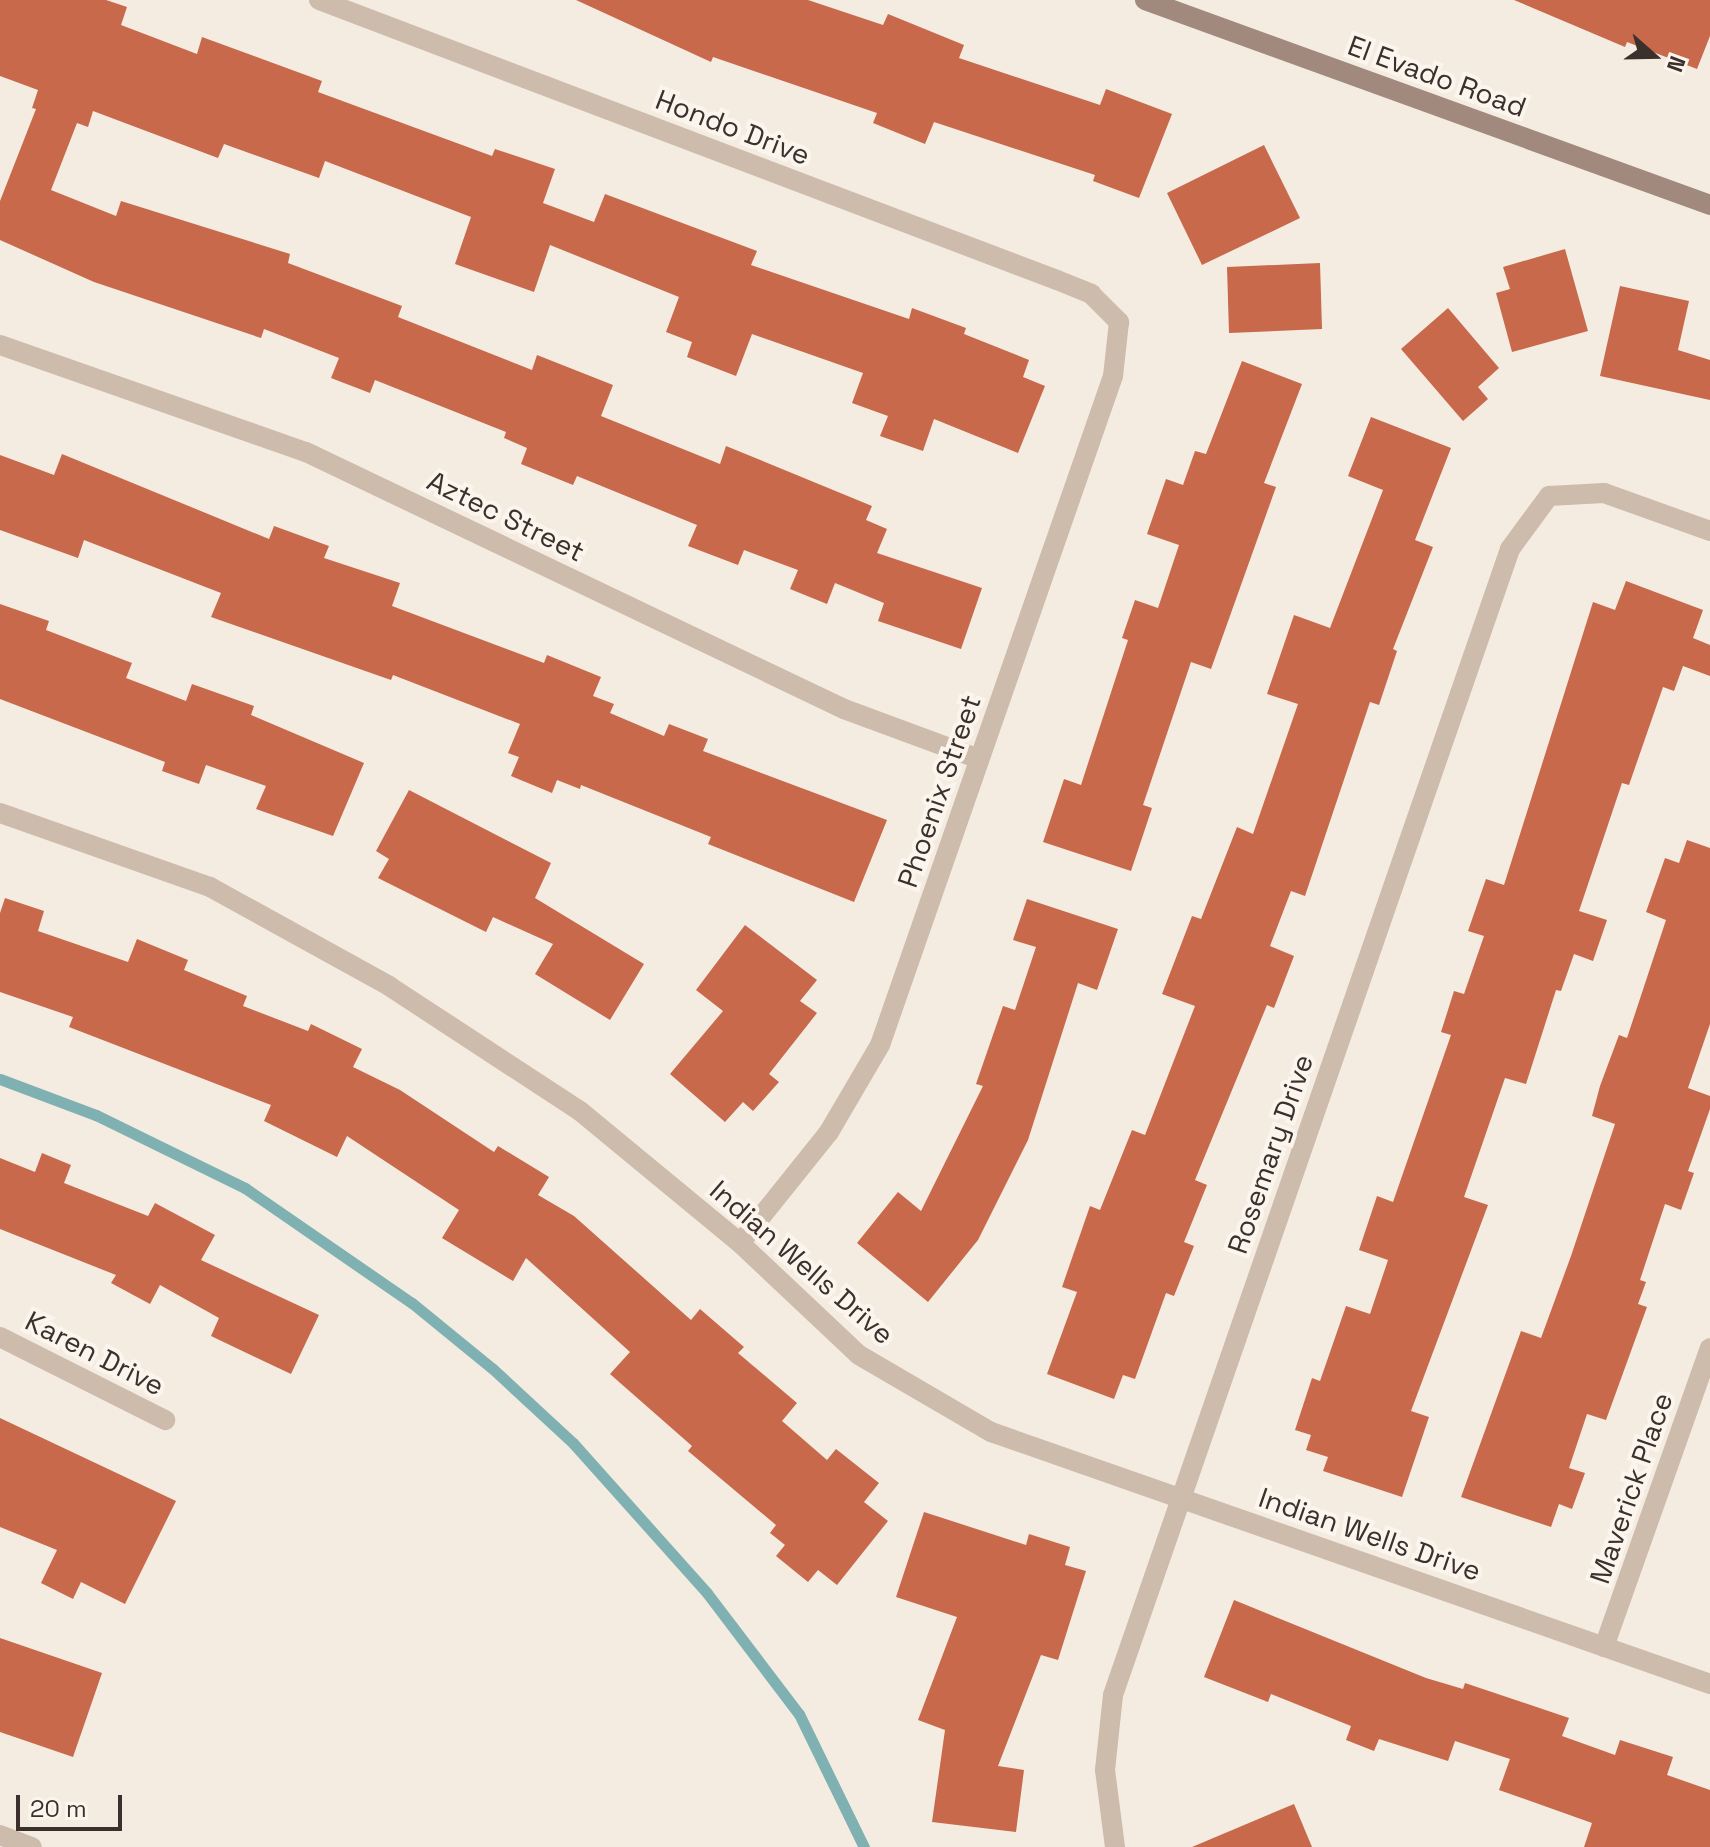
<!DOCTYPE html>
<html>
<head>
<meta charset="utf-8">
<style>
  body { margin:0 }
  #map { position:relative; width:1710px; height:1847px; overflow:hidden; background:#f4ebe1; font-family:"Space Grotesk",sans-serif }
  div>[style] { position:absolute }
  .stream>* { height:11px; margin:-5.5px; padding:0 5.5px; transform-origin:5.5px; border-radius:5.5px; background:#7fb0b2 }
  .building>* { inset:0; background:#c8694b }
  .street>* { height:20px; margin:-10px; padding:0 10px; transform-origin:10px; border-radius:10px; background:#cdbbac }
  .secondary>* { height:20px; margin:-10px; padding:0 10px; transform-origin:10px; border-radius:10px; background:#a18a7d }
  span { translate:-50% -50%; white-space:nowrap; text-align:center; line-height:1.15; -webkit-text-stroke:8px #fbf5ee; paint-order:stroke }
  .street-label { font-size:28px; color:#3b302b }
  .north { position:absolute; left:1614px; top:16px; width:80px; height:80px; -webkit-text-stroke:6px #fbf5ee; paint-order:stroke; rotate:110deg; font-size:22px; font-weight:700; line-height:32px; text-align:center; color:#3b302b }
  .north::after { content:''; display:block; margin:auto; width:28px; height:36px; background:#3b302b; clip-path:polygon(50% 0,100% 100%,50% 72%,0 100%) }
  .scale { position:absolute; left:16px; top:1795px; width:106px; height:36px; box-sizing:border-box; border:4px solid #3b302b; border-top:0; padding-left:10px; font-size:24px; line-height:28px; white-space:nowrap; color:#3b302b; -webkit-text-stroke:6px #fbf5ee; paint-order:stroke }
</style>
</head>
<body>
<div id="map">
  <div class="stream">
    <i style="left:0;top:1079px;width:103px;rotate:20.6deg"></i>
    <i style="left:96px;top:1115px;width:166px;rotate:26.1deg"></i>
    <i style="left:245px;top:1188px;width:203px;rotate:34.6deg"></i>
    <i style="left:412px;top:1303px;width:104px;rotate:39.2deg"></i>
    <i style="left:493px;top:1369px;width:109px;rotate:42.8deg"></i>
    <i style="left:573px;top:1443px;width:201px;rotate:48.2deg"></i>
    <i style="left:707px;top:1593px;width:152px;rotate:52.8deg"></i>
    <i style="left:799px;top:1714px;width:148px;rotate:64deg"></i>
  </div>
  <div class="building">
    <i style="clip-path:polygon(0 0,106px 0,127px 7px,121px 25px,197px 54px,202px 37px,322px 81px,318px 92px,492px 156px,495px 149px,555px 169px,543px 203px,594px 222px,605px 194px,757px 251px,751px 265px,909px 319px,912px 308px,966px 328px,964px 334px,1029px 360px,1023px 377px,1045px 386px,1018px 453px,934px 419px,923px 451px,880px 436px,888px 416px,852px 403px,863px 373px,752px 334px,736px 376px,687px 357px,692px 342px,666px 332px,679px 297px,550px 245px,534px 292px,455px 264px,471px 217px,325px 161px,319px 178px,224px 144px,218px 158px,93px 111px,88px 127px,77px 123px,51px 190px,116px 216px,121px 201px,290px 254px,288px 263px,402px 306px,398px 317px,532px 370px,537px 355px,613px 385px,601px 416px,720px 464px,726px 446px,872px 506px,866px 520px,887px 529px,877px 553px,982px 588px,961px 649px,878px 621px,884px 603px,835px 583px,827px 604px,790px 589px,798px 570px,744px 550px,738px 565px,688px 546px,697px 525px,577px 476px,573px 485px,521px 464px,527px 448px,504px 438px,506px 432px,375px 380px,370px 393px,331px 378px,339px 358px,264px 329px,261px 338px,94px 282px,0 240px,0 201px,36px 109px,32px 108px,38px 90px,0 76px)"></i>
    <i style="clip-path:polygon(576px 0,808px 0,883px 25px,888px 14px,964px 45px,959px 58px,1100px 105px,1106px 89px,1172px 114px,1139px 198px,1093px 181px,1095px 175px,934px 122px,925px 144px,873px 123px,877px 113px,713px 57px,711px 62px)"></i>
    <i style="clip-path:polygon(1514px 0,1710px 0,1710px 36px,1697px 69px,1627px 42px,1625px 47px)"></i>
    <i style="clip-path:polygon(1264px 145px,1300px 218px,1202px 265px,1167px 193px)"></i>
    <i style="clip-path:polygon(1565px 249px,1588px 331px,1512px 352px,1496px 293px,1510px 289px,1503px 267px)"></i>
    <i style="clip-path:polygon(1320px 263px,1322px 329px,1229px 333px,1227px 267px)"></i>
    <i style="clip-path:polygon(1620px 286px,1689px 301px,1678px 350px,1710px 360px,1710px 400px,1600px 376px)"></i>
    <i style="clip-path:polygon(1448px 308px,1499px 368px,1478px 387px,1488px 399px,1463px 421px,1401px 349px)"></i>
    <i style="clip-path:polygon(1242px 361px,1302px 384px,1264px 483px,1276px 487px,1211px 669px,1191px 662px,1143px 805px,1152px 808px,1131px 871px,1043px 842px,1064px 779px,1081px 785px,1128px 640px,1122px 638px,1135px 600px,1158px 608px,1179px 545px,1147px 534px,1166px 479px,1183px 485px,1195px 451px,1206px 454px)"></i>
    <i style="clip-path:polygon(1371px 417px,1451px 448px,1415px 540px,1433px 547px,1393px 649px,1397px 651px,1379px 705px,1370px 702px,1305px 896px,1291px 891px,1270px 946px,1294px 956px,1274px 1008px,1267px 1005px,1195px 1180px,1207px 1185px,1184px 1242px,1194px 1246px,1174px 1296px,1166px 1293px,1135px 1379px,1123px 1375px,1114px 1399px,1047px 1374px,1077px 1292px,1062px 1287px,1090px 1206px,1100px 1210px,1132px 1130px,1145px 1135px,1195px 1006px,1162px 994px,1192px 916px,1201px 919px,1237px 827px,1253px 834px,1298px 704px,1267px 694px,1294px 615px,1330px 628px,1383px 490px,1348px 476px)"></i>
    <i style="clip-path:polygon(62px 454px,269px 539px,274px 526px,329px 546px,324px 558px,400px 583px,392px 606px,544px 663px,547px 655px,601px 677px,593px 696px,614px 704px,610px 713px,664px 736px,669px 724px,708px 739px,703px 751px,887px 820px,854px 902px,708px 844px,711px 837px,581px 785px,580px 789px,557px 780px,552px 793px,511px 776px,519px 757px,508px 753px,520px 724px,393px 675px,391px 680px,211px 617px,221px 593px,84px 540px,78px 558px,0 530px,0 455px,54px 475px)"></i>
    <i style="clip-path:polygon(1626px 581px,1703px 610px,1693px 638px,1710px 645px,1710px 676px,1683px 666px,1674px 691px,1663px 687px,1629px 785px,1622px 783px,1579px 911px,1607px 920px,1593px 961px,1574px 954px,1561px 991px,1556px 990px,1526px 1084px,1505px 1078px,1464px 1197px,1488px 1205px,1411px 1411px,1429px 1417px,1402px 1497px,1323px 1471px,1328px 1457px,1306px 1450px,1311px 1435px,1295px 1430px,1312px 1378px,1320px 1381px,1346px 1306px,1370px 1314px,1388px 1260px,1359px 1250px,1377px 1196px,1393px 1202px,1451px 1035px,1441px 1032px,1454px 991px,1464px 994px,1484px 936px,1468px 931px,1486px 879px,1504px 885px,1593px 602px,1615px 610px)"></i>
    <i style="clip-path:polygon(0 604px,49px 621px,46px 630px,132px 663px,126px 678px,186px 701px,192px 684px,254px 706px,251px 715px,364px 763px,333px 836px,256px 809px,266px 786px,206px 765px,199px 784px,162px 771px,165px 762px,0 699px)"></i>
    <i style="clip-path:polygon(409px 790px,551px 863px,535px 898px,644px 964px,610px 1020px,535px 974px,553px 944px,493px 917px,486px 932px,378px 878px,389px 859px,376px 851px)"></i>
    <i style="clip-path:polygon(1687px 840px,1710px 848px,1710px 1024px,1688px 1088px,1710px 1096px,1710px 1109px,1688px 1171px,1694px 1173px,1681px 1210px,1665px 1204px,1640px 1280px,1646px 1282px,1638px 1304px,1647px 1307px,1606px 1420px,1587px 1414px,1569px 1468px,1585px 1473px,1572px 1509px,1559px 1504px,1551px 1527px,1461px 1497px,1521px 1331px,1541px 1338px,1571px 1256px,1615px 1124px,1592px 1116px,1600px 1086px,1619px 1035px,1627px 1038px,1666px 920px,1646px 912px,1665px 858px,1679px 863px)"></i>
    <i style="clip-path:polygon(5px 898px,44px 911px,38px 931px,128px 962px,137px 939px,188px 960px,184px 970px,247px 996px,243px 1006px,308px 1031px,311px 1024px,362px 1049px,353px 1067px,400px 1090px,494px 1152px,498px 1146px,549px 1177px,538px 1195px,574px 1216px,691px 1320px,700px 1309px,744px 1347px,738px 1353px,797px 1403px,782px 1421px,827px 1460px,836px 1449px,879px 1483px,864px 1502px,888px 1521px,837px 1585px,818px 1570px,808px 1582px,776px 1556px,785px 1545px,770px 1533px,776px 1525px,688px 1451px,692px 1446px,610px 1374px,630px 1352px,526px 1258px,513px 1281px,442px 1238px,459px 1210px,347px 1136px,337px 1157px,264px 1121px,271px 1105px,69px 1027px,73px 1017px,0 992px,0 913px)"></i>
    <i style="clip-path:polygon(1027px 899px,1118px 929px,1097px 990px,1078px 983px,1028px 1140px,978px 1240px,928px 1302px,857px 1243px,898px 1192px,921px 1211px,983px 1086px,976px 1084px,1003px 1006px,1015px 1010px,1036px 947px,1013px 940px)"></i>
    <i style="clip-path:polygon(745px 925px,817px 980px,800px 1001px,817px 1013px,769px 1074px,779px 1082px,753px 1111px,743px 1102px,725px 1122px,670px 1074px,723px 1011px,696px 990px)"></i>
    <i style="clip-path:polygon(42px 1153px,71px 1165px,64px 1183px,148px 1216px,155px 1203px,215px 1235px,201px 1260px,319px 1315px,291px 1374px,211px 1336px,219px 1318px,160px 1285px,150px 1304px,111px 1283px,116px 1275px,0 1229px,0 1158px,35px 1172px)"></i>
    <i style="clip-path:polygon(0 1418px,176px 1501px,125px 1604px,81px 1582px,73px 1599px,41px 1583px,57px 1550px,0 1527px)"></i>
    <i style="clip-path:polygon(924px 1512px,1026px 1545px,1029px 1534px,1070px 1547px,1065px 1565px,1086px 1571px,1058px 1660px,1041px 1655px,998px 1766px,1024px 1770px,1016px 1832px,932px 1822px,945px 1730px,918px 1720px,957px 1617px,896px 1597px)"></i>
    <i style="clip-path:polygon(1234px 1600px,1426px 1678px,1463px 1689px,1465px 1683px,1569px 1718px,1562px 1736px,1615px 1755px,1620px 1740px,1673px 1757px,1667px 1775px,1710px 1790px,1710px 1847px,1584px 1847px,1592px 1823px,1499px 1790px,1510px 1759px,1455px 1741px,1448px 1761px,1379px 1739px,1374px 1751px,1346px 1740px,1351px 1726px,1271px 1694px,1268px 1702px,1204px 1677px)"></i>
    <i style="clip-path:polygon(0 1638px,102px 1673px,73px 1757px,0 1732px)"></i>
    <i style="clip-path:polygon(1294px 1804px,1312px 1847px,1192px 1847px)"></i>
  </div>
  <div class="street">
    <i style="left:319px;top:0;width:789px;rotate:20.78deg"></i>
    <i style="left:1057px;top:280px;width:37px;rotate:22deg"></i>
    <i style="left:1091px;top:294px;width:40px;rotate:45deg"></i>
    <i style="left:1119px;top:322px;width:54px;rotate:96.3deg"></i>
    <i style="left:1113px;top:376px;width:708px;rotate:109.2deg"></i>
    <i style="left:880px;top:1045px;width:101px;rotate:120.4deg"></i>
    <i style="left:829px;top:1132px;width:142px;rotate:128.7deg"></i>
    <i style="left:0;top:345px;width:324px;rotate:19.3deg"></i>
    <i style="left:306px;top:452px;width:596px;rotate:25.53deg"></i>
    <i style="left:844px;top:709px;width:144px;rotate:20.3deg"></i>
    <i style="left:0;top:813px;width:223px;rotate:19.4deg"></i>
    <i style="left:210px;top:887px;width:205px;rotate:28.9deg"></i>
    <i style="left:389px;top:986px;width:228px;rotate:33.2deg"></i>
    <i style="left:580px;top:1111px;width:207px;rotate:39.5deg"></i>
    <i style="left:740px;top:1243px;width:163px;rotate:43.3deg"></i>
    <i style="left:859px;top:1355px;width:153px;rotate:30.3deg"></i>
    <i style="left:991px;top:1432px;width:762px;rotate:19.31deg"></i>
    <i style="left:0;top:1337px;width:185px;rotate:26.7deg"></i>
    <i style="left:1604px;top:1647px;width:317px;rotate:-70.5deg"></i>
    <i style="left:0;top:1835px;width:34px;rotate:21deg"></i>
    <i style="left:1115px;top:1847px;width:78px;rotate:-97.4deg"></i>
    <i style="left:1105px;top:1770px;width:75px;rotate:-83.9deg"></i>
    <i style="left:1113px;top:1695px;width:1213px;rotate:-70.89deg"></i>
    <i style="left:1510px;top:549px;width:66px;rotate:-53.7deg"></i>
    <i style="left:1549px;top:496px;width:55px;rotate:-3.1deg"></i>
    <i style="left:1604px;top:493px;width:113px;rotate:19.7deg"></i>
  </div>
  <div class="secondary">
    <i style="left:1145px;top:0;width:601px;rotate:19.94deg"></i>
  </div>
  <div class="street-label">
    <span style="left:1437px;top:76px;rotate:20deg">El Evado Road</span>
    <span style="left:733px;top:127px;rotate:21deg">Hondo Drive</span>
    <span style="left:506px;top:516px;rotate:26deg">Aztec Street</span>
    <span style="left:939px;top:791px;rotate:-71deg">Phoenix Street</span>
    <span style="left:1270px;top:1154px;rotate:-71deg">Rosemary Drive</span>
    <span style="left:802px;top:1262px;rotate:41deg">Indian Wells Drive</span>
    <span style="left:95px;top:1353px;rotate:27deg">Karen Drive</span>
    <span style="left:1631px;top:1488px;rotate:-71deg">Maverick Place</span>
    <span style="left:1370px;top:1534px;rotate:19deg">Indian Wells Drive</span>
  </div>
  <div class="north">N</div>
  <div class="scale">20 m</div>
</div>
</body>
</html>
